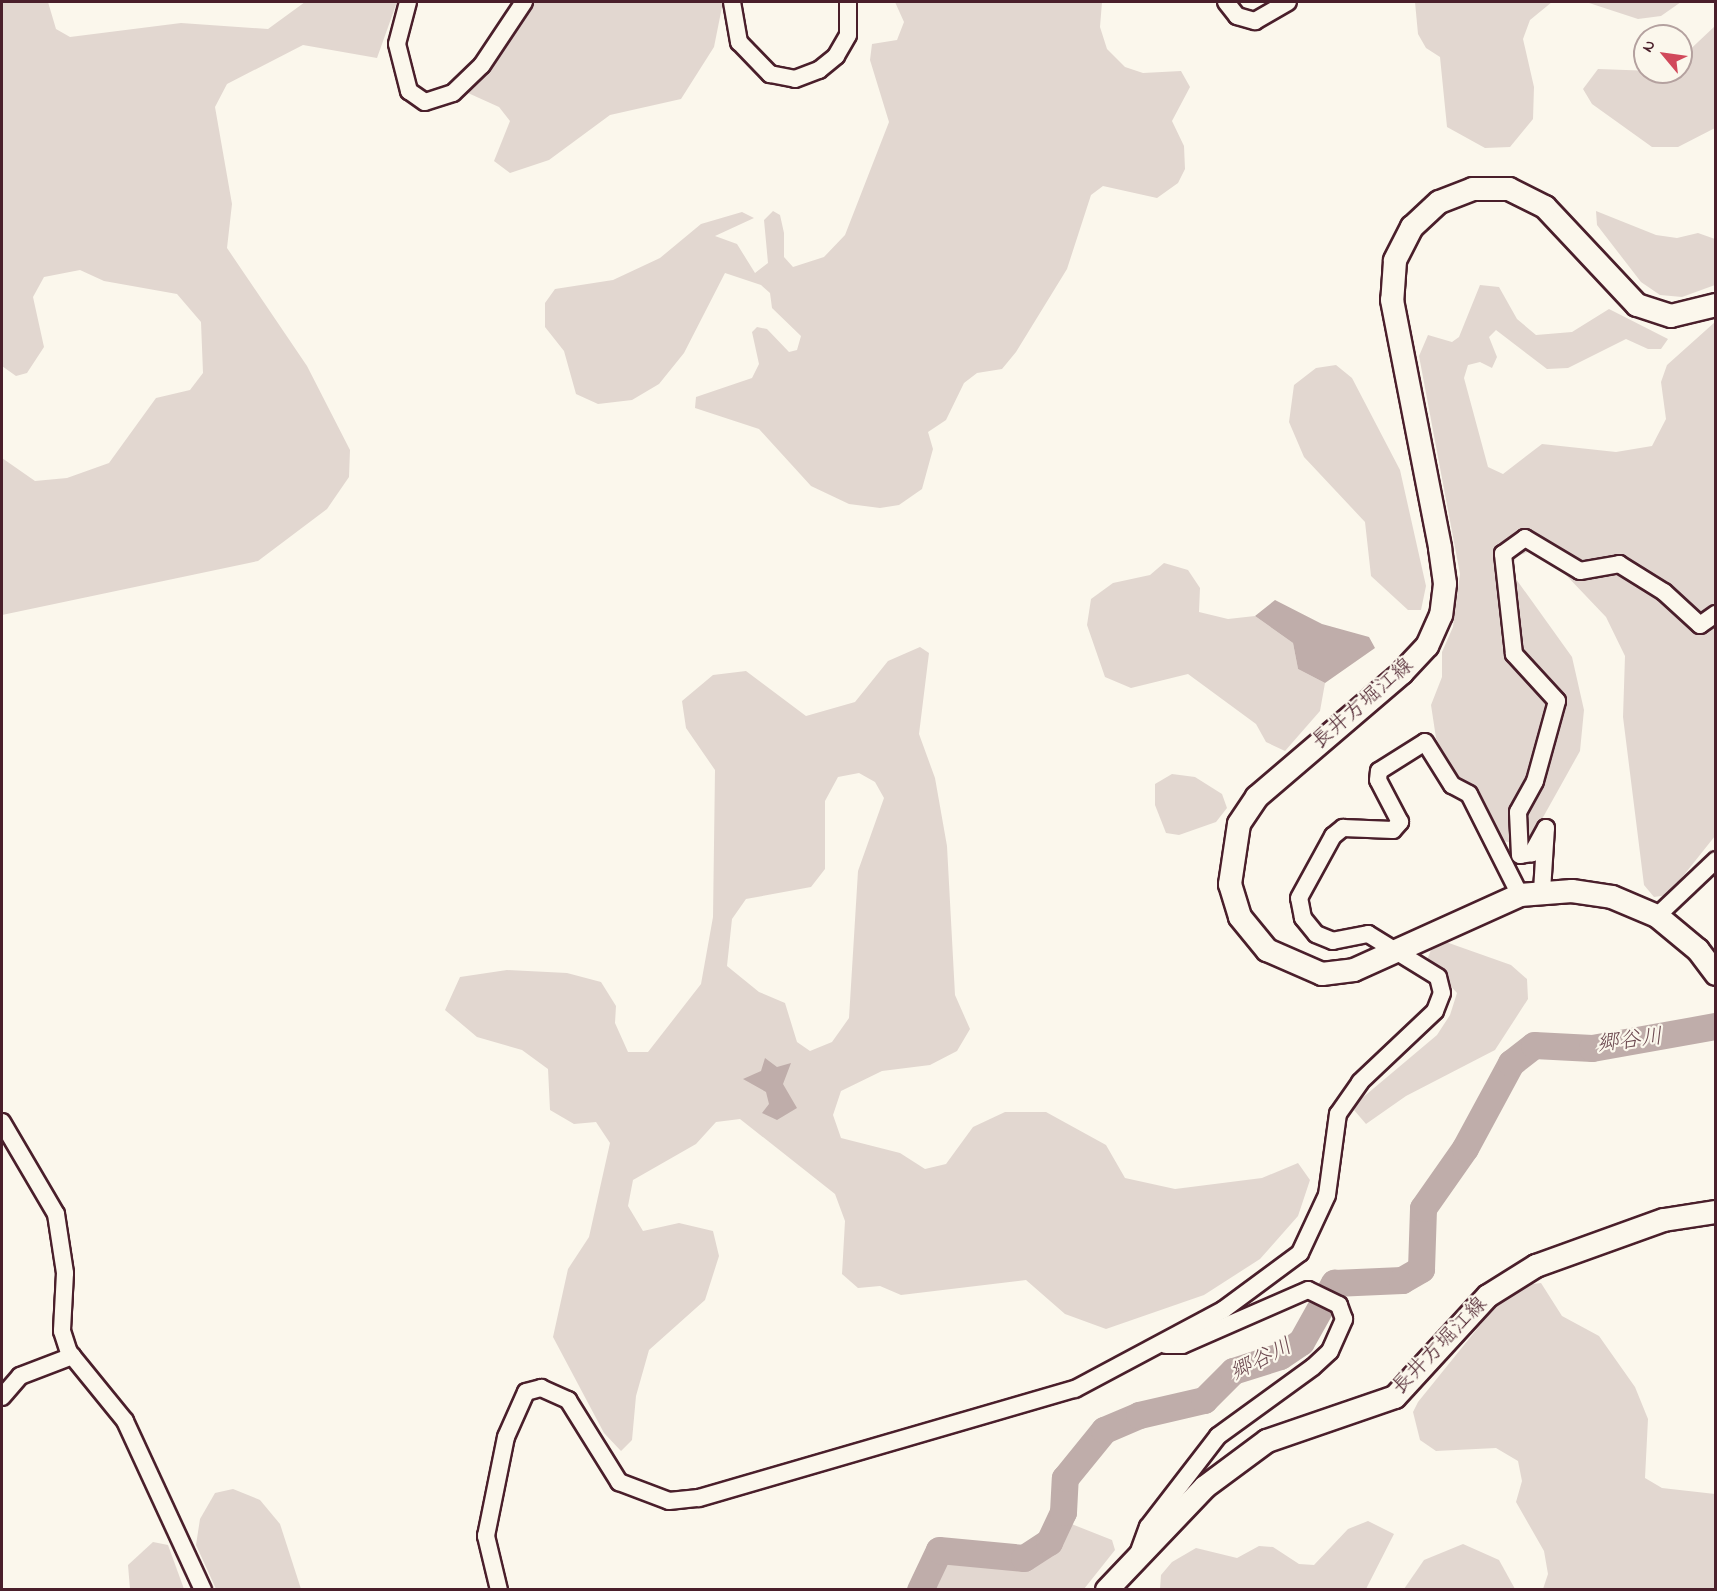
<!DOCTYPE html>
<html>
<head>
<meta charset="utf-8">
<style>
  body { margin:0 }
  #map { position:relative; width:1717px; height:1591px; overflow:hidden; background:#fbf7ec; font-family:"Indie Flower","Klee One",sans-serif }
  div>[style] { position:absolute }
  .green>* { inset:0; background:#e2d7d0 }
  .water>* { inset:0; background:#bfadaa }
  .river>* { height:27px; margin:-13.5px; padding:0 13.5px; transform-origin:13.5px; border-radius:13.5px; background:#bfadaa }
  .roads { filter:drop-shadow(2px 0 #4a1f2b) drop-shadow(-2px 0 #4a1f2b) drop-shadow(0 2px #4a1f2b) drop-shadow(0 -2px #4a1f2b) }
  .street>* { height:16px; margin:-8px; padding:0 8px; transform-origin:8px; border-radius:8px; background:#fbf7ec }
  .secondary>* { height:22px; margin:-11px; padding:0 11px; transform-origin:11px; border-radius:11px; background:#fbf7ec }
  span { translate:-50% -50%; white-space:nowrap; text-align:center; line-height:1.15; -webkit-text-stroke:4.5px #fbf7ec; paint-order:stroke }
  .street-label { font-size:21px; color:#4a1f2b }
  .water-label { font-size:22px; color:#6d4a51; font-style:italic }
  .frame { position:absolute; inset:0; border:3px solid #4a1f2b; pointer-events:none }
  .north { position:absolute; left:1633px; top:24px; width:60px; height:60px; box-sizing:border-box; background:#fbf7ec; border:2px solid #b4a19f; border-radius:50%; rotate:299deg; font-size:16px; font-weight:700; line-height:24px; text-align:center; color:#4a1f2b }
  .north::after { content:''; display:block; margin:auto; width:21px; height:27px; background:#d1495b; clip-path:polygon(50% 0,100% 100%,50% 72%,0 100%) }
</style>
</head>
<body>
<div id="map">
  <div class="green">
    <i style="clip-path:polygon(2px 2px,48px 2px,56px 29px,70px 37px,181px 23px,268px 29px,305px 2px,397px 2px,377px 58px,303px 45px,227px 84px,215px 107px,232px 204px,227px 248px,307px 366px,350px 450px,349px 477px,327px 509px,258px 561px,2px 615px,2px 458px,35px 481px,67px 478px,109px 463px,156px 398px,190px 390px,203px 373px,201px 322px,177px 294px,104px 281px,80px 270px,44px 277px,33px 297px,44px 347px,27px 373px,16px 376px,2px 366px)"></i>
    <i style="clip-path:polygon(516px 2px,723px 2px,714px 47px,681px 99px,610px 115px,549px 160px,510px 173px,494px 161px,510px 121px,499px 107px,468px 93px,461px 80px)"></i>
    <i style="clip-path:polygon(895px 2px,1102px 2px,1100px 27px,1107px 49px,1125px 67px,1143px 73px,1181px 71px,1190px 87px,1172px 121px,1184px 146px,1185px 169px,1178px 183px,1157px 198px,1103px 186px,1091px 195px,1067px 269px,1016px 352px,1002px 369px,977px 373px,964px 383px,946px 420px,928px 432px,933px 449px,922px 489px,899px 505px,880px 508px,849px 504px,811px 486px,759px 429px,695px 408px,696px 397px,752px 378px,759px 364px,752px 332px,757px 327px,767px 329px,789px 352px,797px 350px,801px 336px,772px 308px,770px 293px,761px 285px,725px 273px,684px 353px,659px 384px,632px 400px,598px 404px,576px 394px,564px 351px,545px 327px,545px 303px,555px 289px,613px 280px,660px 258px,701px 224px,742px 212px,754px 218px,715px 236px,737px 244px,755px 273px,768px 263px,764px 220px,773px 211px,780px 215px,784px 233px,784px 257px,793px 267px,824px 257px,845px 235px,889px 122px,870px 60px,872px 44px,897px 40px,904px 22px)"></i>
    <i style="clip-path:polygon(1415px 2px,1552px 2px,1530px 20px,1523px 39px,1534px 87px,1533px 119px,1510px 147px,1485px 148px,1447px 127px,1440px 57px,1426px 48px,1418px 34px)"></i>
    <i style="clip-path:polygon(1586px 2px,1681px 2px,1661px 16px,1638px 19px)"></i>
    <i style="clip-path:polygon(1715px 26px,1715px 128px,1678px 147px,1652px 147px,1592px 104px,1583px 89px,1598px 69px,1681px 72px,1681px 58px)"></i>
    <i style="clip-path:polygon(1596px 211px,1656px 235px,1677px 238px,1698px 233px,1715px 239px,1715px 285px,1682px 297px,1660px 295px,1641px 282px,1597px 225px)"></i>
    <i style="clip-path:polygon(1480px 285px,1499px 287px,1517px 319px,1536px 335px,1572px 332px,1609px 309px,1668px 339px,1661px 349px,1648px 349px,1626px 339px,1568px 368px,1547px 369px,1496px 330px,1489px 337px,1497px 357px,1492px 368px,1480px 362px,1468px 365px,1464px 378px,1488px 467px,1503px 474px,1542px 444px,1616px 452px,1652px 446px,1666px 419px,1661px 382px,1667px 365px,1715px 322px,1715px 836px,1668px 895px,1654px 897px,1644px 885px,1623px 717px,1625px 656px,1606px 617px,1565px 574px,1530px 551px,1516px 557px,1511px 572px,1572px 657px,1584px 710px,1580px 751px,1527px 846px,1503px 841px,1478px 793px,1457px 781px,1436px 738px,1431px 705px,1442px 677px,1442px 652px,1453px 627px,1460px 574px,1419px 356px,1428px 335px,1452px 342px,1459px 337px)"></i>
    <i style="clip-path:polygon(1336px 365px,1352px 378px,1400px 470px,1426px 586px,1421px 610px,1408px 610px,1371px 576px,1365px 522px,1304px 457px,1289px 422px,1294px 385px,1316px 368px)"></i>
    <i style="clip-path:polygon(1164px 563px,1188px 570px,1200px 588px,1199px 612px,1228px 619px,1255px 616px,1293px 643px,1298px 669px,1325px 683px,1320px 711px,1285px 751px,1266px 742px,1256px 724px,1188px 674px,1131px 688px,1105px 677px,1087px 625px,1091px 599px,1113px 583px,1150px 575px)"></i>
    <i style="clip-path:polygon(evenodd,920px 647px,929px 653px,919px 734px,935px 778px,947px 846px,955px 995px,970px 1029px,957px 1051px,930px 1065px,882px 1071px,841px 1091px,833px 1115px,841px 1138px,900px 1153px,925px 1169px,946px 1164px,973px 1127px,1005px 1112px,1046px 1112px,1106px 1145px,1125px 1178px,1175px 1189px,1262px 1178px,1298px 1163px,1310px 1180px,1298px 1216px,1260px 1259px,1204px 1295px,1106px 1329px,1065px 1314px,1026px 1280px,901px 1295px,880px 1286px,858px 1288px,842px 1274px,845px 1221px,835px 1194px,740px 1119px,716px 1122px,696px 1144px,633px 1180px,628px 1206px,643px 1231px,679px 1223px,713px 1231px,719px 1256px,705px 1300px,649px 1350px,636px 1396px,632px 1440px,621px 1451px,604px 1433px,553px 1337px,568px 1269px,589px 1237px,610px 1143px,596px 1122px,574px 1124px,550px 1110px,548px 1069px,522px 1050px,477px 1037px,445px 1010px,460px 977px,507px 970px,567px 973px,601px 982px,616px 1006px,615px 1023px,628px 1052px,648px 1052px,701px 984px,713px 917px,715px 770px,686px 728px,682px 701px,713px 675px,746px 671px,806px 716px,855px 702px,888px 661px,920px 647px,859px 773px,875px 782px,884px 798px,858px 871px,849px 1018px,832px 1042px,810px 1051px,797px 1042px,785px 1003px,759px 992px,727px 966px,732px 919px,746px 899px,811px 887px,825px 869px,825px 801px,838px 777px,859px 773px)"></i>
    <i style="clip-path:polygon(1172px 774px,1195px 777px,1222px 794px,1227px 808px,1216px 822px,1179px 835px,1166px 833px,1155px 805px,1155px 784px)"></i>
    <i style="clip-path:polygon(1446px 942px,1511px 965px,1527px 979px,1528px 999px,1495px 1050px,1406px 1096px,1366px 1124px,1354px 1110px,1361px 1099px,1437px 1035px,1450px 1015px,1457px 993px,1427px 960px,1433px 945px)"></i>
    <i style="clip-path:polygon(1541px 1283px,1562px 1316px,1599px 1336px,1635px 1387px,1648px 1419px,1645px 1478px,1662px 1488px,1715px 1494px,1715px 1589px,1543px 1589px,1548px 1574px,1544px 1551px,1516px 1502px,1522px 1481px,1518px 1461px,1496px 1448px,1436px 1451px,1420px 1440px,1413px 1412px,1418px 1402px,1502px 1298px,1525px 1285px)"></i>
    <i style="clip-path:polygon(233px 1489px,260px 1500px,280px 1524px,301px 1589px,216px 1589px,196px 1545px,200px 1519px,215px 1493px)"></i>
    <i style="clip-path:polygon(1368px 1521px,1394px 1534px,1366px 1589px,1160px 1589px,1161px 1575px,1172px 1562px,1196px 1548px,1237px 1558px,1259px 1546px,1273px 1547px,1299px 1564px,1314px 1565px,1348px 1529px)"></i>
    <i style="clip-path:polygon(1069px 1523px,1112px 1540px,1115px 1550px,1084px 1589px,924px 1589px,942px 1553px,1024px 1561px,1051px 1544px)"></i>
    <i style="clip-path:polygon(153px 1542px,168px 1545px,184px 1589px,130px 1589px,128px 1565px)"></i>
    <i style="clip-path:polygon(1463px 1544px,1499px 1560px,1515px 1589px,1404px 1589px,1424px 1560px)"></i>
  </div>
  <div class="water">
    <i style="clip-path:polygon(1275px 600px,1322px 624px,1369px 637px,1375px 648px,1325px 683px,1298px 669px,1293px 643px,1255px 616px)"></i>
    <i style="clip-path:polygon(765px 1058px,777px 1067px,791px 1063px,783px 1084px,797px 1108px,777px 1120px,762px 1113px,769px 1104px,766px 1092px,743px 1079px,761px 1071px)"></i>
  </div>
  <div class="river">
    <i style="left:920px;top:1590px;width:44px;rotate:-64.6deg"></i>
    <i style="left:939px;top:1550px;width:85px;rotate:5.4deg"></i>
    <i style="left:1024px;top:1558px;width:30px;rotate:-33deg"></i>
    <i style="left:1049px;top:1542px;width:33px;rotate:-65deg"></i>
    <i style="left:1063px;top:1512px;width:34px;rotate:-87deg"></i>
    <i style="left:1065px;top:1478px;width:62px;rotate:-50.9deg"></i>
    <i style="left:1104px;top:1430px;width:38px;rotate:-23deg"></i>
    <i style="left:1139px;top:1415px;width:67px;rotate:-13deg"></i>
    <i style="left:1204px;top:1400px;width:41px;rotate:-45deg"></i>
    <i style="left:1233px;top:1371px;width:49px;rotate:-17.7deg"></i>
    <i style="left:1280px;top:1356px;width:25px;rotate:-34deg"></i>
    <i style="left:1301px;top:1342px;width:68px;rotate:-60.8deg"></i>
    <i style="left:1334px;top:1283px;width:68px;rotate:-2.5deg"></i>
    <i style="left:1402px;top:1280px;width:22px;rotate:-30deg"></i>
    <i style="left:1421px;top:1269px;width:61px;rotate:-88.1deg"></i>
    <i style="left:1423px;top:1208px;width:73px;rotate:-55deg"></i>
    <i style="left:1465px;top:1148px;width:97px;rotate:-61.6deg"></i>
    <i style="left:1511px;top:1063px;width:29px;rotate:-38deg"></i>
    <i style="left:1534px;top:1045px;width:58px;rotate:3deg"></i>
    <i style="left:1592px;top:1048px;width:126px;rotate:-10.1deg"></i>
  </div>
  <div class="roads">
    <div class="street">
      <i style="left:408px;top:2px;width:43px;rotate:104.7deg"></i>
      <i style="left:397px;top:44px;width:49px;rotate:75.7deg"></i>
      <i style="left:409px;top:91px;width:19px;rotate:35deg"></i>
      <i style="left:425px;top:102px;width:29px;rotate:-18deg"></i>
      <i style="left:453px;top:93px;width:40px;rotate:-44deg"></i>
      <i style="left:482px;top:65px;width:76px;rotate:-56.3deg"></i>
      <i style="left:732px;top:2px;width:41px;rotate:80.1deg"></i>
      <i style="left:739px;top:42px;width:45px;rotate:45.9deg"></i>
      <i style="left:770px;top:74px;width:25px;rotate:11deg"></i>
      <i style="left:795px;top:79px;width:26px;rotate:-21deg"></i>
      <i style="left:819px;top:70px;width:22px;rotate:-39deg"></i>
      <i style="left:836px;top:56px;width:24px;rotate:-60deg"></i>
      <i style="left:848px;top:35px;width:33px;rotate:-90deg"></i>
      <i style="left:1226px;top:2px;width:18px;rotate:52deg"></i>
      <i style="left:1237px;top:16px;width:19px;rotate:16deg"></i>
      <i style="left:1255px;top:21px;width:38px;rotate:-30deg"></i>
      <i style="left:1542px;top:891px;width:63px;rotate:-86.4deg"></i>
      <i style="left:1546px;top:828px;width:29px;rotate:119deg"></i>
      <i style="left:1532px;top:853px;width:12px;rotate:171deg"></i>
      <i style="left:1520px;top:855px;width:43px;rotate:-92.7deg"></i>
      <i style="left:1518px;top:812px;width:35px;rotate:-61deg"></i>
      <i style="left:1535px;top:781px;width:83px;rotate:-74.6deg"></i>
      <i style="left:1557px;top:701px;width:64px;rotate:-132.5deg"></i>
      <i style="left:1514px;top:654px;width:101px;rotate:-96.3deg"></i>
      <i style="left:1503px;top:554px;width:27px;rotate:-36deg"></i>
      <i style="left:1525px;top:538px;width:64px;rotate:31deg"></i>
      <i style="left:1580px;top:571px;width:40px;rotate:-10deg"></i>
      <i style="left:1619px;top:564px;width:53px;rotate:31.9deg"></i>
      <i style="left:1664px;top:592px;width:49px;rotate:42.5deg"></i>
      <i style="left:1700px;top:625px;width:19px;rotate:-35deg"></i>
      <i style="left:1657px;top:916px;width:81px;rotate:-43.5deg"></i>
      <i style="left:2px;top:1122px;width:107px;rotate:59.6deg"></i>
      <i style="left:56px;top:1214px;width:60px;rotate:81.3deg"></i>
      <i style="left:65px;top:1273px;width:58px;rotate:93deg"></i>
      <i style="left:62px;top:1331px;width:22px;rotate:72deg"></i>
      <i style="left:69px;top:1352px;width:89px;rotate:50.9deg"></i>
      <i style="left:125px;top:1421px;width:186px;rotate:65.2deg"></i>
      <i style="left:2px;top:1397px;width:28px;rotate:-49deg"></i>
      <i style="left:20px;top:1376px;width:56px;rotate:-21deg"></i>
      <i style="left:1138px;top:1554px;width:29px;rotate:-70deg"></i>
      <i style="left:1148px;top:1527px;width:115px;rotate:-52.4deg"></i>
      <i style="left:1218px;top:1436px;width:117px;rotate:-36deg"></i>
      <i style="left:1313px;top:1367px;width:23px;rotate:-43deg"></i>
      <i style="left:1330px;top:1351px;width:35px;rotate:-66deg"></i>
      <i style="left:1344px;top:1319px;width:15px;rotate:-110deg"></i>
      <i style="left:1339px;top:1305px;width:34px;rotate:-154deg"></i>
      <i style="left:1308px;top:1290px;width:137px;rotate:156.4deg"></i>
      <i style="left:1182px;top:1345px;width:16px;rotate:180deg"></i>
      <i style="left:499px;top:1590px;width:56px;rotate:-103.5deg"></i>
      <i style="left:486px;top:1536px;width:101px;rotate:-78.6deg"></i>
      <i style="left:506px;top:1437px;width:49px;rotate:-66deg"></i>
      <i style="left:526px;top:1392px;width:16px;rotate:-15deg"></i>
      <i style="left:541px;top:1388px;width:30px;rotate:24deg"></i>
      <i style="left:568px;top:1400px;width:97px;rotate:58.1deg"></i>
      <i style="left:619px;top:1482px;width:53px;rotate:20.8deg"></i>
      <i style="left:669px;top:1501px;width:30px;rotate:-6deg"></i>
      <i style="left:699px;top:1498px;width:391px;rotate:-16.2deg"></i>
      <i style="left:1075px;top:1389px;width:168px;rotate:-28.1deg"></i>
      <i style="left:1223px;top:1310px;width:96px;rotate:-36.5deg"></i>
      <i style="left:1300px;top:1253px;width:64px;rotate:-65deg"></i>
      <i style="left:1327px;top:1195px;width:82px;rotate:-82.3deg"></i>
      <i style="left:1338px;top:1114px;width:39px;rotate:-55deg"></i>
      <i style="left:1360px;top:1082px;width:103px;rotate:-43.4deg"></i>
      <i style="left:1435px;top:1011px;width:19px;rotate:-69deg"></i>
      <i style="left:1442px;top:993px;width:16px;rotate:-104deg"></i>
      <i style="left:1438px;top:977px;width:82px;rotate:-148.4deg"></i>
      <i style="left:1368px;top:934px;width:36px;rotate:169deg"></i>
      <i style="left:1333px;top:941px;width:18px;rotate:-158deg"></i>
      <i style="left:1316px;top:934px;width:21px;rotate:-129deg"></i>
      <i style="left:1303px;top:918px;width:20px;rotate:-101deg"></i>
      <i style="left:1299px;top:898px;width:71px;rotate:-61.3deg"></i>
      <i style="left:1333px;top:836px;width:13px;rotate:-39deg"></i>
      <i style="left:1343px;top:828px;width:50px;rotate:2.3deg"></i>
      <i style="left:1393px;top:830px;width:11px;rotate:-49deg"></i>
      <i style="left:1400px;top:822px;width:47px;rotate:-117.6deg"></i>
      <i style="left:1378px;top:780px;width:9px;rotate:-84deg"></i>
      <i style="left:1379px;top:771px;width:54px;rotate:-32.2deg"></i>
      <i style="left:1425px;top:742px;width:51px;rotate:57.9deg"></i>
      <i style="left:1452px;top:785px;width:19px;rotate:28deg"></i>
      <i style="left:1469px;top:794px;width:113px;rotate:63.2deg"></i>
    </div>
    <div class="secondary">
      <i style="left:1716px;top:305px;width:46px;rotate:166.3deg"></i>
      <i style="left:1671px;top:316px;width:36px;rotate:-162deg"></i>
      <i style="left:1637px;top:305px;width:134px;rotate:-133.2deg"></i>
      <i style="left:1545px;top:207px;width:40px;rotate:-153.4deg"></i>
      <i style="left:1509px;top:189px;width:36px;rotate:180deg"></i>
      <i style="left:1473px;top:189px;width:36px;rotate:159deg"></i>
      <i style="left:1439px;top:202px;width:37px;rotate:137deg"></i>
      <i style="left:1412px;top:227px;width:38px;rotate:117deg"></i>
      <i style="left:1395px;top:261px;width:39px;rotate:94deg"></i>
      <i style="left:1392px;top:300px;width:253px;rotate:79deg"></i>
      <i style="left:1440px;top:548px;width:36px;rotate:82deg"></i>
      <i style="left:1445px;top:584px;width:31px;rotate:97deg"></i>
      <i style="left:1441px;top:615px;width:34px;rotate:114deg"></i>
      <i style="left:1427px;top:646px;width:37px;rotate:133deg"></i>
      <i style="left:1402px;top:673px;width:191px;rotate:139.5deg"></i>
      <i style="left:1257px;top:797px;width:32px;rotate:124deg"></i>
      <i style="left:1239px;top:824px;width:61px;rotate:98.5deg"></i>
      <i style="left:1230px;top:884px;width:34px;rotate:73deg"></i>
      <i style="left:1240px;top:917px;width:43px;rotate:50.7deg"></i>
      <i style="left:1267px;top:950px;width:60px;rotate:23.6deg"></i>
      <i style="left:1322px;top:974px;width:32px;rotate:-7deg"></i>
      <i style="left:1354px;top:970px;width:182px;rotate:-24.3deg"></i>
      <i style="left:1520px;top:895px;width:52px;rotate:-4.4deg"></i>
      <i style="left:1572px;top:891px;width:40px;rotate:8.5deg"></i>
      <i style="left:1612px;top:897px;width:49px;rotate:22.9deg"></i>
      <i style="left:1657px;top:916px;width:53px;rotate:39.7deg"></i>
      <i style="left:1698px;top:950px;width:30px;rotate:53deg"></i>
      <i style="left:1107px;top:1590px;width:142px;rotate:-46.4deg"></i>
      <i style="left:1205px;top:1487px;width:77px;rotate:-36.6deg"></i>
      <i style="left:1267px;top:1441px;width:135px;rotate:-19deg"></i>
      <i style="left:1395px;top:1397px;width:137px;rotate:-47.4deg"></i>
      <i style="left:1488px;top:1296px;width:57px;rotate:-32deg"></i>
      <i style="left:1536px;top:1266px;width:136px;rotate:-19.8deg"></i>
      <i style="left:1664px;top:1220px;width:53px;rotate:-8.7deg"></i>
    </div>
  </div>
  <div class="street-label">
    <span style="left:1363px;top:704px;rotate:-41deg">長井方堀江線</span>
    <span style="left:1440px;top:1346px;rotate:-46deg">長井方堀江線</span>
  </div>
  <div class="water-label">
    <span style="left:1630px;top:1042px;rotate:-7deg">郷谷川</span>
    <span style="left:1262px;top:1361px;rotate:-27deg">郷谷川</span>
  </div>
  <div class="frame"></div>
  <div class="north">N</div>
</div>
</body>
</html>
